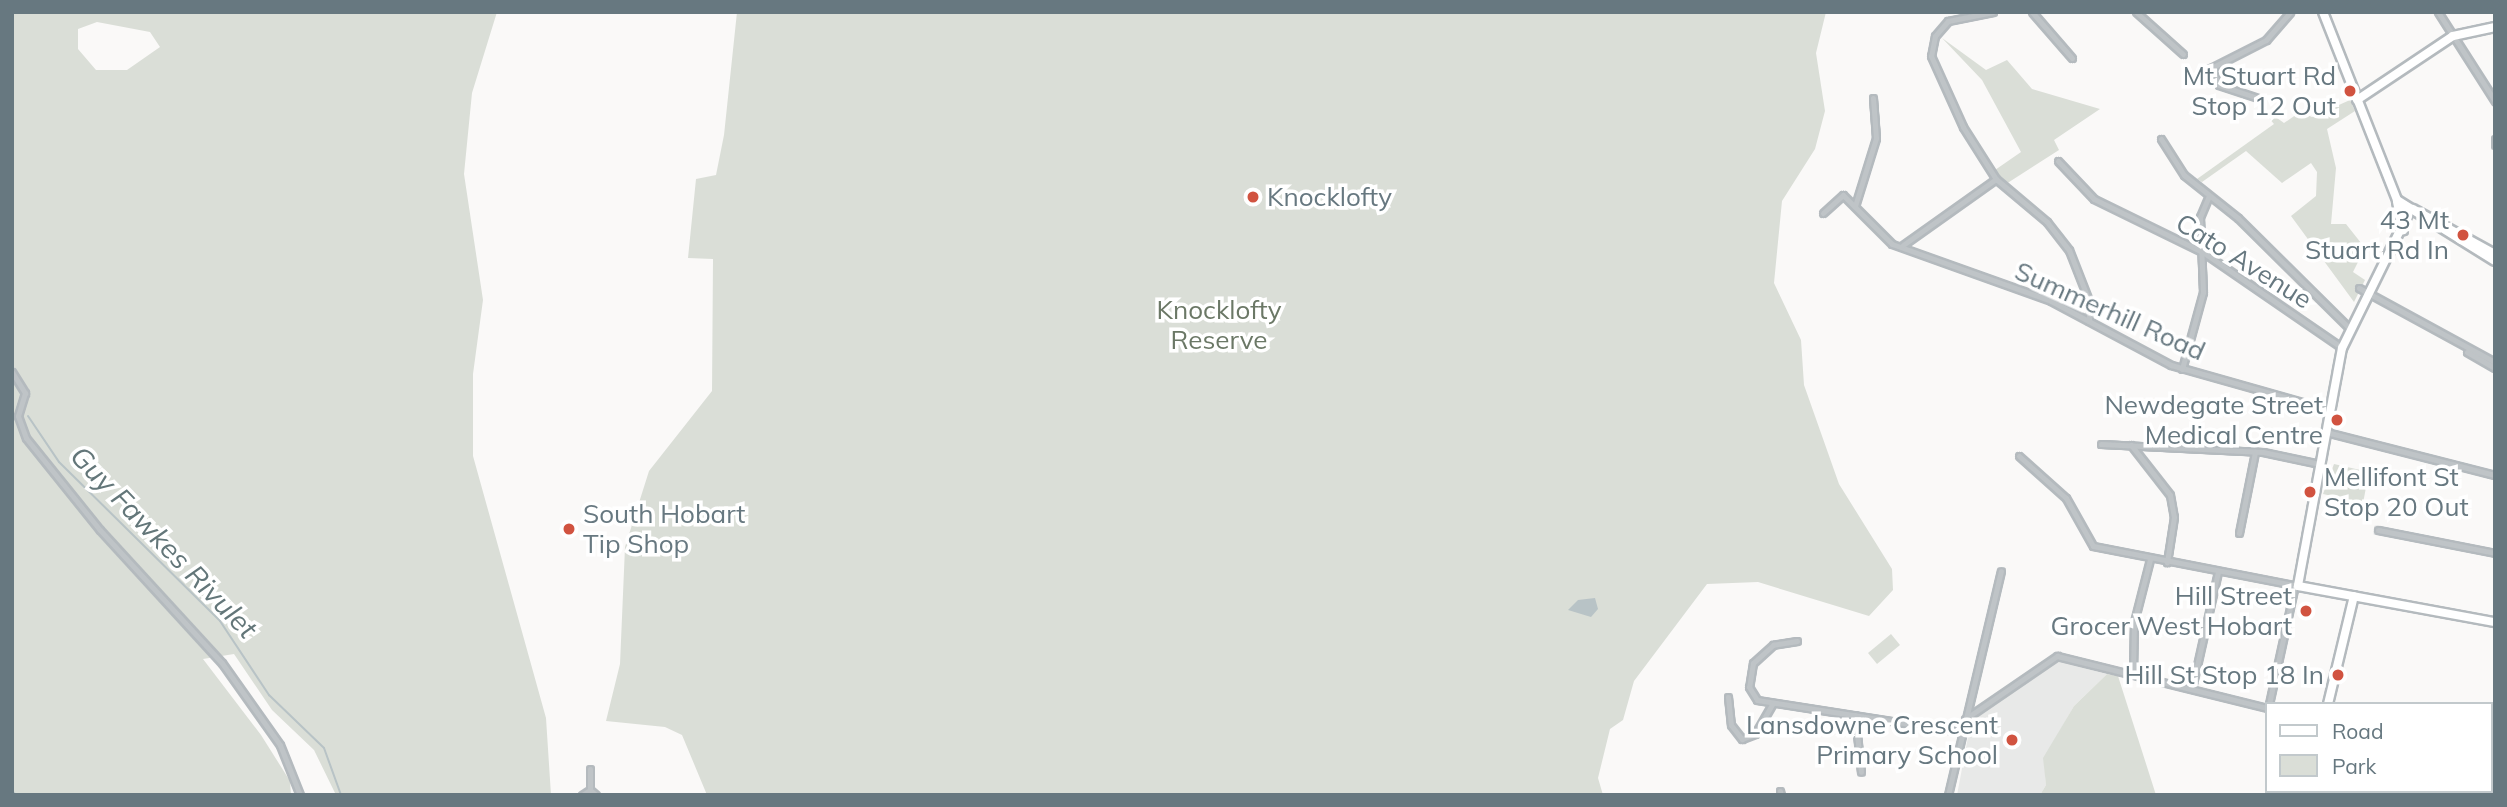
<!DOCTYPE html>
<html>
<head>
<meta charset="utf-8">
<style>
  body { margin:0 }
  #map { position:relative; width:2507px; height:807px; overflow:hidden; background:#faf9f8; font-family:Mulish,sans-serif }
  div>[style] { position:absolute }
  .built>* { inset:0; background:#e8e9e8 }
  .green>* { inset:0; background:#daded7 }
  .water>* { inset:0; background:#b8c3c6 }
  .stream>* { height:2px; margin:-1px; padding:0 1px; transform-origin:1px; border-radius:1px; background:#b8c3c6 }
  .roads { filter:drop-shadow(2px 0 #b4babe) drop-shadow(-2px 0 #b4babe) drop-shadow(0 2px #b4babe) drop-shadow(0 -2px #b4babe) }
  .street>* { height:5px; margin:-2.5px; padding:0 2.5px; transform-origin:2.5px; border-radius:2.5px; background:#bfc4c7 }
  .secondary>* { height:8px; margin:-4px; padding:0 4px; transform-origin:4px; border-radius:4px; background:#fff }
  .dots>* { width:19px; height:19px; translate:-50% -50%; box-sizing:border-box; border:4px solid #fff; border-radius:50% }
  span { translate:-50% -50%; white-space:nowrap; text-align:center; line-height:1.15; -webkit-text-stroke:7px #fff; paint-order:stroke }
  .poi-label { font-size:26px; color:#677880 }
  .right { translate:-100% -50%; text-align:right }
  .left { translate:0 -50%; text-align:left }
  .street-label { font-size:26px; color:#677880 }
  .park-label { font-size:26px; color:#6b7866 }
  .water-label { font-size:28px; color:#637679; font-style:italic }
  .frame { position:absolute; inset:0; border:14px solid #677880; pointer-events:none }
  .legend { position:absolute; left:2265px; top:702px; width:228px; height:91px; box-sizing:border-box; background:#fff; border:2px solid #c2c9cc; margin:0; padding:9px 12px; list-style:none; font-size:21px; color:#677880 }
  .legend li { display:flex; align-items:center; gap:14px; height:35px }
  .legend b { width:35px; border:2px solid #c2c9cc }
</style>
</head>
<body>
<div id="map">
  <div class="built">
    <i style="clip-path:polygon(2057px 661px,2107px 674px,2074px 706px,2044px 758px,2046px 785px,2040px 795px,1957px 795px,1971px 721px)"></i>
  </div>
  <div class="green">
    <i style="clip-path:polygon(evenodd,12px 12px,497px 12px,472px 93px,464px 174px,483px 300px,473px 374px,473px 456px,546px 718px,551px 795px,336px 795px,314px 750px,272px 710px,234px 654px,203px 659px,261px 735px,290px 781px,291px 795px,12px 795px,12px 12px,97px 22px,150px 32px,160px 47px,127px 70px,96px 70px,78px 49px,78px 29px,97px 22px)"></i>
    <i style="clip-path:polygon(737px 12px,1826px 12px,1816px 53px,1825px 111px,1815px 149px,1782px 201px,1774px 283px,1801px 340px,1804px 385px,1839px 484px,1892px 569px,1893px 590px,1869px 616px,1758px 582px,1707px 584px,1634px 681px,1623px 720px,1610px 729px,1598px 778px,1603px 795px,707px 795px,682px 735px,665px 727px,606px 721px,620px 664px,625px 547px,649px 471px,712px 391px,713px 259px,688px 258px,696px 179px,716px 175px,724px 135px)"></i>
    <i style="clip-path:polygon(1942px 38px,1986px 70px,2007px 60px,2032px 89px,2100px 109px,2054px 140px,2059px 150px,2006px 184px,1995px 170px,2021px 152px,1982px 80px)"></i>
    <i style="clip-path:polygon(2350px 100px,2355px 111px,2327px 129px,2336px 168px,2331px 224px,2346px 224px,2365px 248px,2353px 272px,2365px 280px,2354px 302px,2291px 216px,2316px 196px,2317px 172px,2311px 163px,2282px 183px,2246px 151px,2202px 182px,2197px 179px,2274px 124px,2256px 103px,2284px 123px,2300px 112px,2312px 117px)"></i>
    <i style="clip-path:polygon(2334px 464px,2369px 472px,2363px 503px,2323px 494px)"></i>
    <i style="clip-path:polygon(1891px 634px,1900px 645px,1877px 664px,1868px 653px)"></i>
    <i style="clip-path:polygon(2107px 674px,2118px 676px,2156px 795px,2040px 795px,2046px 785px,2043px 758px,2074px 706px)"></i>
  </div>
  <div class="water">
    <i style="clip-path:polygon(1595px 598px,1598px 609px,1591px 617px,1568px 610px,1578px 600px)"></i>
  </div>
  <div class="stream">
    <i style="left:28px;top:416px;width:55px;rotate:56deg"></i>
    <i style="left:59px;top:462px;width:226px;rotate:44.6deg"></i>
    <i style="left:220px;top:621px;width:89px;rotate:56.5deg"></i>
    <i style="left:269px;top:695px;width:76px;rotate:43.9deg"></i>
    <i style="left:324px;top:748px;width:50px;rotate:70.1deg"></i>
    <i style="left:12px;top:791px;width:6px;rotate:45deg"></i>
  </div>
  <div class="roads">
    <div class="street">
      <i style="left:1993px;top:12px;width:46px;rotate:168.7deg"></i>
      <i style="left:1948px;top:21px;width:20px;rotate:131deg"></i>
      <i style="left:1935px;top:36px;width:20px;rotate:101deg"></i>
      <i style="left:1931px;top:56px;width:78px;rotate:65.7deg"></i>
      <i style="left:1963px;top:127px;width:62px;rotate:57.6deg"></i>
      <i style="left:2032px;top:12px;width:61px;rotate:49deg"></i>
      <i style="left:2136px;top:12px;width:63px;rotate:41.8deg"></i>
      <i style="left:2438px;top:12px;width:106px;rotate:57.4deg"></i>
      <i style="left:2258px;top:98px;width:41px;rotate:-161.6deg"></i>
      <i style="left:2219px;top:85px;width:19px;rotate:-115deg"></i>
      <i style="left:2211px;top:68px;width:62px;rotate:-27deg"></i>
      <i style="left:2266px;top:40px;width:37px;rotate:-49deg"></i>
      <i style="left:2161px;top:139px;width:43px;rotate:57.4deg"></i>
      <i style="left:2184px;top:175px;width:69px;rotate:38.5deg"></i>
      <i style="left:2238px;top:218px;width:156px;rotate:44.7deg"></i>
      <i style="left:2495px;top:139px;width:6px;rotate:90deg"></i>
      <i style="left:2058px;top:161px;width:52px;rotate:46.5deg"></i>
      <i style="left:2094px;top:199px;width:123px;rotate:26.1deg"></i>
      <i style="left:2204px;top:253px;width:168px;rotate:34.5deg"></i>
      <i style="left:1855px;top:206px;width:71px;rotate:-72.8deg"></i>
      <i style="left:1876px;top:138px;width:40px;rotate:-94.3deg"></i>
      <i style="left:1823px;top:213px;width:27px;rotate:-42deg"></i>
      <i style="left:1843px;top:195px;width:69px;rotate:45deg"></i>
      <i style="left:1892px;top:244px;width:169px;rotate:19.7deg"></i>
      <i style="left:2051px;top:301px;width:136px;rotate:28.1deg"></i>
      <i style="left:2171px;top:365px;width:165px;rotate:15.8deg"></i>
      <i style="left:1903px;top:245px;width:114px;rotate:-35.4deg"></i>
      <i style="left:1996px;top:179px;width:67px;rotate:40.1deg"></i>
      <i style="left:2047px;top:222px;width:36px;rotate:52deg"></i>
      <i style="left:2069px;top:250px;width:55px;rotate:68.6deg"></i>
      <i style="left:2089px;top:301px;width:20px;rotate:90deg"></i>
      <i style="left:2359px;top:288px;width:155px;rotate:28.6deg"></i>
      <i style="left:2467px;top:352px;width:32px;rotate:30deg"></i>
      <i style="left:2182px;top:369px;width:80px;rotate:-74.7deg"></i>
      <i style="left:2203px;top:292px;width:75px;rotate:-92.3deg"></i>
      <i style="left:2200px;top:217px;width:23px;rotate:-67deg"></i>
      <i style="left:12px;top:372px;width:25px;rotate:58deg"></i>
      <i style="left:25px;top:393px;width:24px;rotate:107deg"></i>
      <i style="left:18px;top:416px;width:23px;rotate:70deg"></i>
      <i style="left:26px;top:438px;width:118px;rotate:51.2deg"></i>
      <i style="left:100px;top:530px;width:180px;rotate:47.5deg"></i>
      <i style="left:222px;top:663px;width:100px;rotate:54.7deg"></i>
      <i style="left:280px;top:745px;width:54px;rotate:68.2deg"></i>
      <i style="left:2326px;top:432px;width:174px;rotate:14.3deg"></i>
      <i style="left:2101px;top:444px;width:162px;rotate:2.8deg"></i>
      <i style="left:2263px;top:452px;width:58px;rotate:11.9deg"></i>
      <i style="left:2131px;top:445px;width:63px;rotate:52deg"></i>
      <i style="left:2170px;top:495px;width:22px;rotate:80deg"></i>
      <i style="left:2174px;top:517px;width:46px;rotate:98.8deg"></i>
      <i style="left:2019px;top:456px;width:63px;rotate:41.8deg"></i>
      <i style="left:2066px;top:498px;width:55px;rotate:60.6deg"></i>
      <i style="left:2093px;top:546px;width:209px;rotate:11deg"></i>
      <i style="left:2378px;top:530px;width:119px;rotate:11.1deg"></i>
      <i style="left:2239px;top:533px;width:83px;rotate:-78.8deg"></i>
      <i style="left:1797px;top:641px;width:24px;rotate:171deg"></i>
      <i style="left:1773px;top:645px;width:27px;rotate:138deg"></i>
      <i style="left:1753px;top:663px;width:24px;rotate:99deg"></i>
      <i style="left:1749px;top:687px;width:15px;rotate:58deg"></i>
      <i style="left:1757px;top:700px;width:207px;rotate:8.9deg"></i>
      <i style="left:2133px;top:673px;width:51px;rotate:-88.9deg"></i>
      <i style="left:2134px;top:622px;width:65px;rotate:-75.7deg"></i>
      <i style="left:2192px;top:688px;width:119px;rotate:-77.4deg"></i>
      <i style="left:1728px;top:697px;width:28px;rotate:84deg"></i>
      <i style="left:1731px;top:725px;width:18px;rotate:52deg"></i>
      <i style="left:1742px;top:739px;width:14px;rotate:-21deg"></i>
      <i style="left:1755px;top:734px;width:34px;rotate:-60deg"></i>
      <i style="left:2269px;top:704px;width:122px;rotate:-77.7deg"></i>
      <i style="left:1855px;top:715px;width:57px;rotate:84deg"></i>
      <i style="left:1965px;top:719px;width:112px;rotate:-34.4deg"></i>
      <i style="left:2057px;top:656px;width:216px;rotate:13.9deg"></i>
      <i style="left:2491px;top:760px;width:4px"></i>
      <i style="left:590px;top:769px;width:21px;rotate:90deg"></i>
      <i style="left:1780px;top:791px;width:4px;rotate:76deg"></i>
      <i style="left:582px;top:795px;width:9px;rotate:-32deg"></i>
      <i style="left:590px;top:790px;width:8px;rotate:40deg"></i>
      <i style="left:1948px;top:795px;width:230px;rotate:-76.7deg"></i>
      <i style="left:2480px;top:795px;width:4px;rotate:-76deg"></i>
    </div>
    <div class="secondary">
      <i style="left:2323px;top:12px;width:202px;rotate:68.5deg"></i>
      <i style="left:2397px;top:200px;width:115px;rotate:31.9deg"></i>
      <i style="left:2357px;top:100px;width:115px;rotate:-33.7deg"></i>
      <i style="left:2453px;top:36px;width:43px;rotate:-12.1deg"></i>
      <i style="left:2397px;top:202px;width:29px;rotate:78deg"></i>
      <i style="left:2413px;top:209px;width:94px;rotate:28.8deg"></i>
      <i style="left:2410px;top:210px;width:154px;rotate:116.2deg"></i>
      <i style="left:2342px;top:348px;width:242px;rotate:100.5deg"></i>
      <i style="left:2298px;top:586px;width:200px;rotate:10.4deg"></i>
      <i style="left:2328px;top:704px;width:111px;rotate:-76.5deg"></i>
      <i style="left:2307px;top:795px;width:4px;rotate:-76deg"></i>
    </div>
  </div>
  <div class="dots">
    <i style="left:2350px;top:91px;background:#d15340"></i>
    <i style="left:1253px;top:197px;background:#d15340"></i>
    <i style="left:2463px;top:235px;background:#d15340"></i>
    <i style="left:2337px;top:420px;background:#d15340"></i>
    <i style="left:2310px;top:492px;background:#d15340"></i>
    <i style="left:569px;top:529px;background:#d15340"></i>
    <i style="left:2306px;top:611px;background:#d15340"></i>
    <i style="left:2338px;top:675px;background:#d15340"></i>
    <i style="left:2012px;top:740px;background:#d15340"></i>
  </div>
  <div class="poi-label">
    <span class="right" style="left:2336px;top:91px">Mt Stuart Rd<br>Stop 12 Out</span>
    <span class="left" style="left:1267px;top:197px">Knocklofty</span>
    <span class="right" style="left:2449px;top:235px">43 Mt<br>Stuart Rd In</span>
    <span class="right" style="left:2323px;top:420px">Newdegate Street<br>Medical Centre</span>
    <span class="left" style="left:2324px;top:492px">Mellifont St<br>Stop 20 Out</span>
    <span class="left" style="left:583px;top:529px">South Hobart<br>Tip Shop</span>
    <span class="right" style="left:2292px;top:611px">Hill Street<br>Grocer West Hobart</span>
    <span class="right" style="left:2324px;top:675px">Hill St Stop 18 In</span>
    <span class="right" style="left:1998px;top:740px">Lansdowne Crescent<br>Primary School</span>
  </div>
  <div class="street-label">
    <span style="left:2244px;top:261px;rotate:32deg">Cato Avenue</span>
    <span style="left:2110px;top:311px;rotate:24deg">Summerhill Road</span>
  </div>
  <div class="park-label">
    <span style="left:1219px;top:325px">Knocklofty<br>Reserve</span>
  </div>
  <div class="water-label">
    <span style="left:164px;top:542px;rotate:46deg">Guy Fawkes Rivulet</span>
  </div>
  <div class="frame"></div>
  <ul class="legend">
  <li><b style="height:9px;background:#fff"></b>Road</li>
  <li><b style="height:19px;background:#daded7"></b>Park</li>
  </ul>
</div>
</body>
</html>
